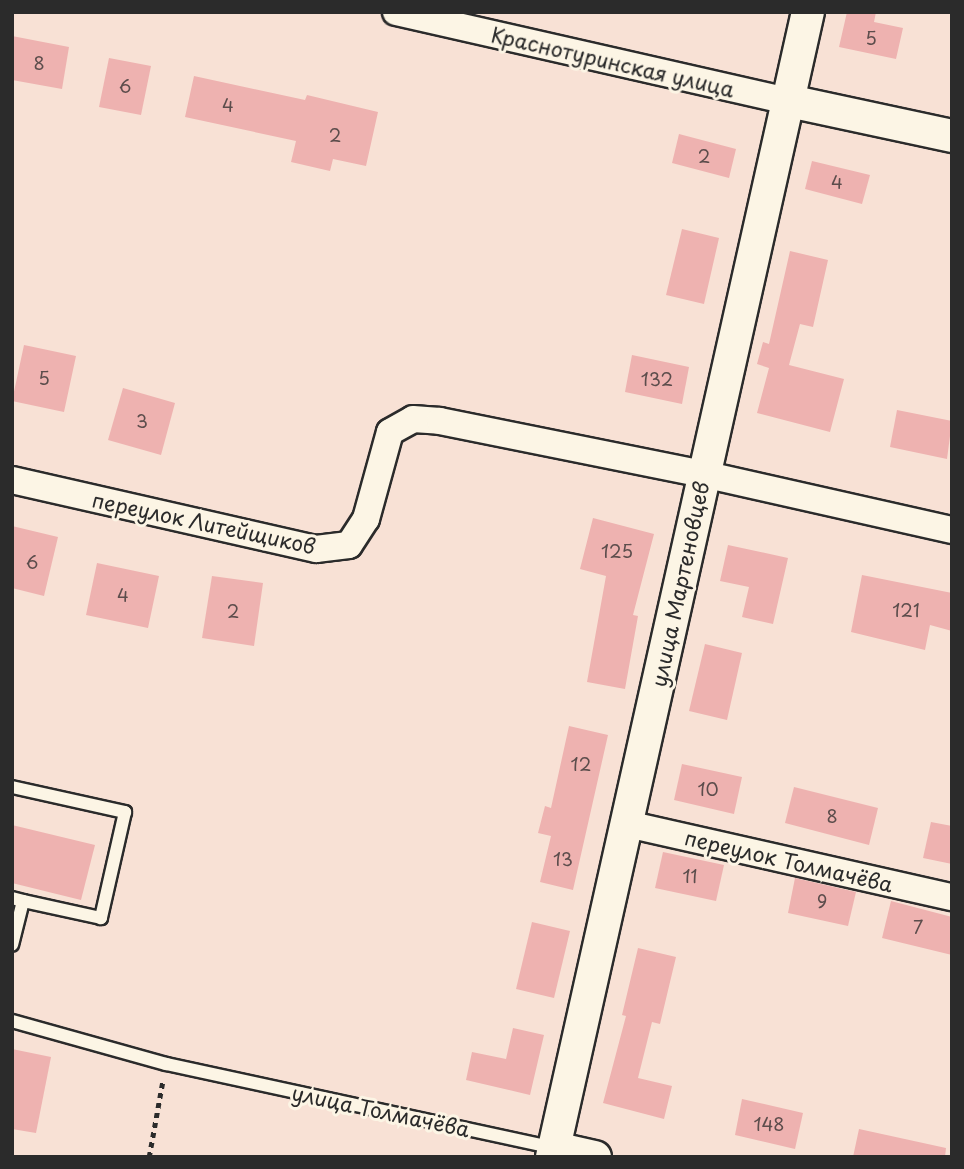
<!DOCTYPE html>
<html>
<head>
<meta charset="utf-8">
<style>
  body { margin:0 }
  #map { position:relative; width:964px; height:1169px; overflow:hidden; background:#f8e1d5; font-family:"Playpen Sans",sans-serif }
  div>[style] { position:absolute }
  .building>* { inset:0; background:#eeb2b0 }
  .path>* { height:4.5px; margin-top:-2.25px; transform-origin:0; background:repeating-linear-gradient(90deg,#2b2b2b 0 5px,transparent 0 10px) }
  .roads { filter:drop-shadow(2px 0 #2b2b2b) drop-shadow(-2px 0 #2b2b2b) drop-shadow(0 2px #2b2b2b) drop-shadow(0 -2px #2b2b2b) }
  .service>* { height:12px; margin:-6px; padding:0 6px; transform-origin:6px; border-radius:6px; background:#fcf5e5 }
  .minor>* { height:26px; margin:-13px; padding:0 13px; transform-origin:13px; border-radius:13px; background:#fcf5e5 }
  .tertiary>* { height:32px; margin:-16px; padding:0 16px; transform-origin:16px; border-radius:16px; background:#fcf5e5 }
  span { translate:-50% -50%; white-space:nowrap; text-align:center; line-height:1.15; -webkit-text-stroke:6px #fcf5e5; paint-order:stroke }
  .number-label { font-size:18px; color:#5c4d4c }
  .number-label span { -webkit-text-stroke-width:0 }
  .street-label { font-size:21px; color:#2b2b2b }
  .frame { position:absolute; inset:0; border:14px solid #2b2b2b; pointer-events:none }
</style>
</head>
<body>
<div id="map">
  <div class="building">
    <i style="clip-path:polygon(847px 12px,876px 12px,874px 22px,903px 28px,896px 59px,839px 47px)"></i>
    <i style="clip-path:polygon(12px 36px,69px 47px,62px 89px,12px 80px)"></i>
    <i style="clip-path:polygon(109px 58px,151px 66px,141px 115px,99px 107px)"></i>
    <i style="clip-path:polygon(194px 76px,305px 100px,307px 95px,378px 112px,366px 166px,333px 159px,330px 171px,291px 162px,296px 141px,185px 117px)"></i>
    <i style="clip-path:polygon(679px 134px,736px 149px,729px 178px,672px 163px)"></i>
    <i style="clip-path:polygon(812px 161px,870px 175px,862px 204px,805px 189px)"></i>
    <i style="clip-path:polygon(682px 229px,719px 238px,704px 304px,666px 295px)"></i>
    <i style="clip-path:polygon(790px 251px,828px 260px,813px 327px,800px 324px,789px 365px,844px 379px,830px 432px,757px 413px,769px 368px,757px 364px,763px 342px,769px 344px)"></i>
    <i style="clip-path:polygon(24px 345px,76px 356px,64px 412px,12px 401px)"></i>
    <i style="clip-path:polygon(632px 355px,689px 367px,682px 404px,625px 392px)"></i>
    <i style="clip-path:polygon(123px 388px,175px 403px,161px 455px,108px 440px)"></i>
    <i style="clip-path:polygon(897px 410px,952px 421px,947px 459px,890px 447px)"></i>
    <i style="clip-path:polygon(593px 518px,654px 534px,633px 615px,638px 616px,625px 689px,587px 682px,606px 576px,580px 569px)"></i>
    <i style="clip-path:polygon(12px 526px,58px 537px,44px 596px,12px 588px)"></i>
    <i style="clip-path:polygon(728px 545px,788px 558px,773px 624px,742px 617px,749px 587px,720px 581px)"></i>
    <i style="clip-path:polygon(97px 563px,159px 576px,148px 628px,86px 615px)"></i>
    <i style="clip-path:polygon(862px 575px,952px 593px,952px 631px,930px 625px,925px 650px,851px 632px)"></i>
    <i style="clip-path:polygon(212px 576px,263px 583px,254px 646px,202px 638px)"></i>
    <i style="clip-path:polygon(705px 644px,742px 653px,727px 720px,689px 711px)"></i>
    <i style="clip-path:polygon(569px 726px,608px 735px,573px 890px,540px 882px,551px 836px,538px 833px,545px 806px,551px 808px)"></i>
    <i style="clip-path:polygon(682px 764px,742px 777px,734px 814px,674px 800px)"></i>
    <i style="clip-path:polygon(794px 787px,878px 808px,869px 845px,785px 823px)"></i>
    <i style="clip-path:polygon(931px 822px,952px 826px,952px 864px,923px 858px)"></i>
    <i style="clip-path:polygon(12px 825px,95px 845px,81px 900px,12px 883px)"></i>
    <i style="clip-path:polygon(663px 852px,724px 865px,716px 901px,655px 888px)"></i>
    <i style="clip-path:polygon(795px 878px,856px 892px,848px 926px,788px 913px)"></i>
    <i style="clip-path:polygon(891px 901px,952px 917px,952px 955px,882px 938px)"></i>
    <i style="clip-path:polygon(532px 922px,570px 931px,554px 998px,516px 989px)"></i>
    <i style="clip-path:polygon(638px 948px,676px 957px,660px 1024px,652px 1022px,638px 1078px,672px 1086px,664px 1119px,603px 1103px,626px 1016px,622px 1015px)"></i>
    <i style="clip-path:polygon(513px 1028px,544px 1035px,530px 1095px,466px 1080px,472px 1052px,506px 1059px)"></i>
    <i style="clip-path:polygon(12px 1049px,51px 1057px,36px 1133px,12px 1129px)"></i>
    <i style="clip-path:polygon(742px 1099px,803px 1113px,795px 1149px,735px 1135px)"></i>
    <i style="clip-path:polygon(859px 1129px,946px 1148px,945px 1157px,853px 1157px)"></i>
  </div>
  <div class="path">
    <i style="left:149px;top:1157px;width:79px;rotate:-79.8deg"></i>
  </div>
  <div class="roads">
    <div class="service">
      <i style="left:12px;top:787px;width:116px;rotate:12.5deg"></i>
      <i style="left:125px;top:812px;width:109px;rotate:102.8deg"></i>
      <i style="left:101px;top:918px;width:80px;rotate:-167.7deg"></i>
      <i style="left:12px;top:898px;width:11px;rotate:15deg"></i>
      <i style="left:23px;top:901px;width:45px;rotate:104deg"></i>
      <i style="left:12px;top:1021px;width:160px;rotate:15.6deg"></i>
      <i style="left:166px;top:1064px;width:397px;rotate:12.2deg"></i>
    </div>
    <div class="minor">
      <i style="left:396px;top:12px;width:403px;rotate:12.8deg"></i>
      <i style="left:12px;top:480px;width:312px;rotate:12.8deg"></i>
      <i style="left:316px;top:549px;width:33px;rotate:-7deg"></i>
      <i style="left:349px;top:545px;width:31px;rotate:-57deg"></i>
      <i style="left:366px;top:519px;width:90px;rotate:-74.6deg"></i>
      <i style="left:390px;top:432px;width:26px;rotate:-29deg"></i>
      <i style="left:413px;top:419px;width:27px;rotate:4deg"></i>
      <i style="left:440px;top:421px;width:268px;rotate:11.4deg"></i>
      <i style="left:703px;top:474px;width:255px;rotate:12.7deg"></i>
      <i style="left:627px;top:824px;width:333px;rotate:12.7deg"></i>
    </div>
    <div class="tertiary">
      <i style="left:789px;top:101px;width:167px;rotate:12.1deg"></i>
      <i style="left:554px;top:1148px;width:42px;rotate:12.4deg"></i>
      <i style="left:552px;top:1157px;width:1173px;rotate:-77.4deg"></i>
    </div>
  </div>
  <div class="number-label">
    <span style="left:871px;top:38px">5</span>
    <span style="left:39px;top:63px">8</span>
    <span style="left:125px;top:86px">6</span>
    <span style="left:228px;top:105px">4</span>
    <span style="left:335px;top:135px">2</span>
    <span style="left:704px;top:156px">2</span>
    <span style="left:837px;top:182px">4</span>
    <span style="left:44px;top:378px">5</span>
    <span style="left:657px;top:379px">132</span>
    <span style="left:142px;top:421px">3</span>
    <span style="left:617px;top:551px">125</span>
    <span style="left:32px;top:562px">6</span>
    <span style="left:123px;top:595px">4</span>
    <span style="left:906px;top:610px">121</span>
    <span style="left:233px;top:611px">2</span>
    <span style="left:581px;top:764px">12</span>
    <span style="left:708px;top:789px">10</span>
    <span style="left:832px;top:816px">8</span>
    <span style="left:563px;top:859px">13</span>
    <span style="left:690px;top:876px">11</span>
    <span style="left:822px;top:901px">9</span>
    <span style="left:918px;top:927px">7</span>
    <span style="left:769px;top:1124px">148</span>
  </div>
  <div class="street-label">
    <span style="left:613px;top:61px;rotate:13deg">Краснотуринская улица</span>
    <span style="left:204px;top:522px;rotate:12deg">переулок Литейщиков</span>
    <span style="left:679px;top:584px;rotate:-78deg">улица Мартеновцев</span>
    <span style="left:789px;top:860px;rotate:13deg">переулок Толмачёва</span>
    <span style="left:381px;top:1110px;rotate:12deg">улица Толмачёва</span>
  </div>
  <div class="frame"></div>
</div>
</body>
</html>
